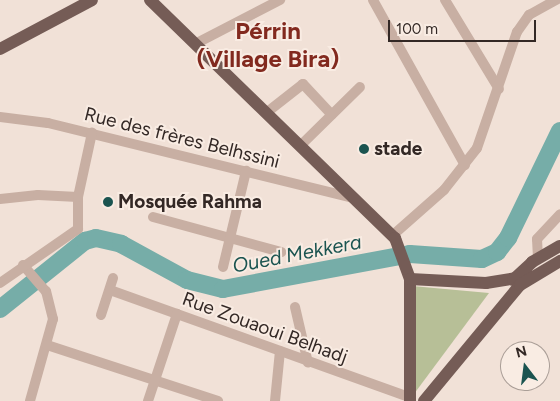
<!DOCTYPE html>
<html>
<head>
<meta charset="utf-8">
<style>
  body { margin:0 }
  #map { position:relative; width:560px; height:401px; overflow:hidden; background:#f1e1d7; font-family:Figtree,sans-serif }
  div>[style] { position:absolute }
  .green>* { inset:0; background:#b7bf97 }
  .river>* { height:18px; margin:-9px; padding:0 9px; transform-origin:9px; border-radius:9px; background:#76ada8 }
  .minor>* { height:10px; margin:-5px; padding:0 5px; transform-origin:5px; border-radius:5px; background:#c8afa3 }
  .major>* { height:12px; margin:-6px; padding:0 6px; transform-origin:6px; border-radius:6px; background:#755c56 }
  .dots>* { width:14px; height:14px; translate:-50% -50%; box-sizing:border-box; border:2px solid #f9ece3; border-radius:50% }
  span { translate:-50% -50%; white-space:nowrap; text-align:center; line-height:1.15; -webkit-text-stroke:4px #f9ece3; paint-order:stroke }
  .street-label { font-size:19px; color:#332825 }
  .poi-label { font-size:19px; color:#332825; font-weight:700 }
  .left { translate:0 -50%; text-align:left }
  .water-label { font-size:20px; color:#1b5450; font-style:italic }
  .district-label { font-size:24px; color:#82291e; font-weight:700 }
  .north { position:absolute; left:500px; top:341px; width:50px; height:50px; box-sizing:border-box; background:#f9ece3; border:1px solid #aa9e97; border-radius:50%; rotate:345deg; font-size:14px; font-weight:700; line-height:20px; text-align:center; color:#332825 }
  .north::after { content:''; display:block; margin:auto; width:18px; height:22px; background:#1b5450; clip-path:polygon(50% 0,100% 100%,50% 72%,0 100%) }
  .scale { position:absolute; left:388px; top:20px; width:148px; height:22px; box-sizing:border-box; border:2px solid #332825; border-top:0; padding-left:6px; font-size:15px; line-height:18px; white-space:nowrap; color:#332825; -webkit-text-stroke:4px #f9ece3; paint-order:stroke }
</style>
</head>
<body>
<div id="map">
  <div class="green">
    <i style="clip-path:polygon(412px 286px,489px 293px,411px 398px)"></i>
  </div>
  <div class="river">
    <i style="left:0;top:309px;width:109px;rotate:-38.7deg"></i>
    <i style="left:85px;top:241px;width:11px;rotate:-15deg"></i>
    <i style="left:96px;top:238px;width:26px;rotate:13deg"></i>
    <i style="left:121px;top:244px;width:75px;rotate:28.6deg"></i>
    <i style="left:187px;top:280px;width:37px;rotate:14deg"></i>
    <i style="left:223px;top:289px;width:190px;rotate:-10.6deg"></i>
    <i style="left:410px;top:254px;width:72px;rotate:4deg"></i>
    <i style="left:482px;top:259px;width:17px;rotate:-25deg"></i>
    <i style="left:497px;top:252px;width:18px;rotate:-52deg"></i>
    <i style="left:508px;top:238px;width:119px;rotate:-64.1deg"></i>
  </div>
  <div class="minor">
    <i style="left:373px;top:0;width:189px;rotate:60.9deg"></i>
    <i style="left:445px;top:0;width:104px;rotate:58.8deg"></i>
    <i style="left:195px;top:44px;width:96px;rotate:-27.4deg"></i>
    <i style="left:266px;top:113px;width:47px;rotate:-38.1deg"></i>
    <i style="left:303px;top:84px;width:42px;rotate:46.9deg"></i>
    <i style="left:0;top:117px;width:48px;rotate:7.1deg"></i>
    <i style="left:48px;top:123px;width:315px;rotate:13.8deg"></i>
    <i style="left:300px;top:146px;width:84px;rotate:-44.5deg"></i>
    <i style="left:0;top:199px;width:38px;rotate:-6deg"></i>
    <i style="left:38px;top:195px;width:40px;rotate:2.9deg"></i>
    <i style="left:153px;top:217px;width:133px;rotate:15.3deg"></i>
    <i style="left:393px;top:235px;width:68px;rotate:-41.4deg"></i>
    <i style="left:444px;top:190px;width:53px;rotate:-51.8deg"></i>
    <i style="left:477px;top:148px;width:123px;rotate:-71deg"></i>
    <i style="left:517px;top:32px;width:21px;rotate:-55deg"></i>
    <i style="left:529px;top:15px;width:31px;rotate:-29deg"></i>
    <i style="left:538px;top:258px;width:19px;rotate:-93deg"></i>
    <i style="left:537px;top:239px;width:34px;rotate:-47deg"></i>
    <i style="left:23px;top:265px;width:35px;rotate:49deg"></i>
    <i style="left:46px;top:291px;width:29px;rotate:76deg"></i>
    <i style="left:53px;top:319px;width:85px;rotate:105.7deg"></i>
    <i style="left:223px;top:267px;width:99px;rotate:-76.5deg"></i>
    <i style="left:0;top:283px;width:95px;rotate:-34.7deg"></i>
    <i style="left:78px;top:229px;width:32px;rotate:-90deg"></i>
    <i style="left:78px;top:197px;width:66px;rotate:-77.7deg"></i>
    <i style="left:110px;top:290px;width:318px;rotate:19.7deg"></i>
    <i style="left:295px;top:307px;width:57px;rotate:76.9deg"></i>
    <i style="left:101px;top:315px;width:39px;rotate:-72deg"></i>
    <i style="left:47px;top:345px;width:180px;rotate:18.1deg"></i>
    <i style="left:148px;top:401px;width:92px;rotate:-71.6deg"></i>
    <i style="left:275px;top:401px;width:50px;rotate:-84.3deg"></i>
  </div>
  <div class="major">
    <i style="left:150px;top:0;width:342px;rotate:44.2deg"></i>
    <i style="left:395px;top:238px;width:44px;rotate:69.9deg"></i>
    <i style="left:410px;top:279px;width:122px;rotate:90deg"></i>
    <i style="left:0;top:49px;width:104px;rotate:-28deg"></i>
    <i style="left:410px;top:279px;width:76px;rotate:3deg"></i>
    <i style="left:486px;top:283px;width:44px;rotate:-9.2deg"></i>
    <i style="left:513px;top:280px;width:26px;rotate:-43deg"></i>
    <i style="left:532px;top:262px;width:32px;rotate:-30deg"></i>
    <i style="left:424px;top:401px;width:151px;rotate:-50.4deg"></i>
    <i style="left:520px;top:285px;width:47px;rotate:-31deg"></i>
  </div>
  <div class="dots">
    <i style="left:364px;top:149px;background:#1b5450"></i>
    <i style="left:108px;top:202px;background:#1b5450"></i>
  </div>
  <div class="street-label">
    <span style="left:182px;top:138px;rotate:14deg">Rue des frères Belhssini</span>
    <span style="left:265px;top:328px;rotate:20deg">Rue Zouaoui Belhadj</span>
  </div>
  <div class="poi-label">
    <span class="left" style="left:374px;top:149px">stade</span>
    <span class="left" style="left:118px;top:202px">Mosquée Rahma</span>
  </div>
  <div class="water-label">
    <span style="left:297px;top:254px;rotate:-11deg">Oued Mekkera</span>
  </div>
  <div class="district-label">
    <span style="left:268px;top:45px">Pérrin<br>(Village Bira)</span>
  </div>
  <div class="north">N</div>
  <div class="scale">100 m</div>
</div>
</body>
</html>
